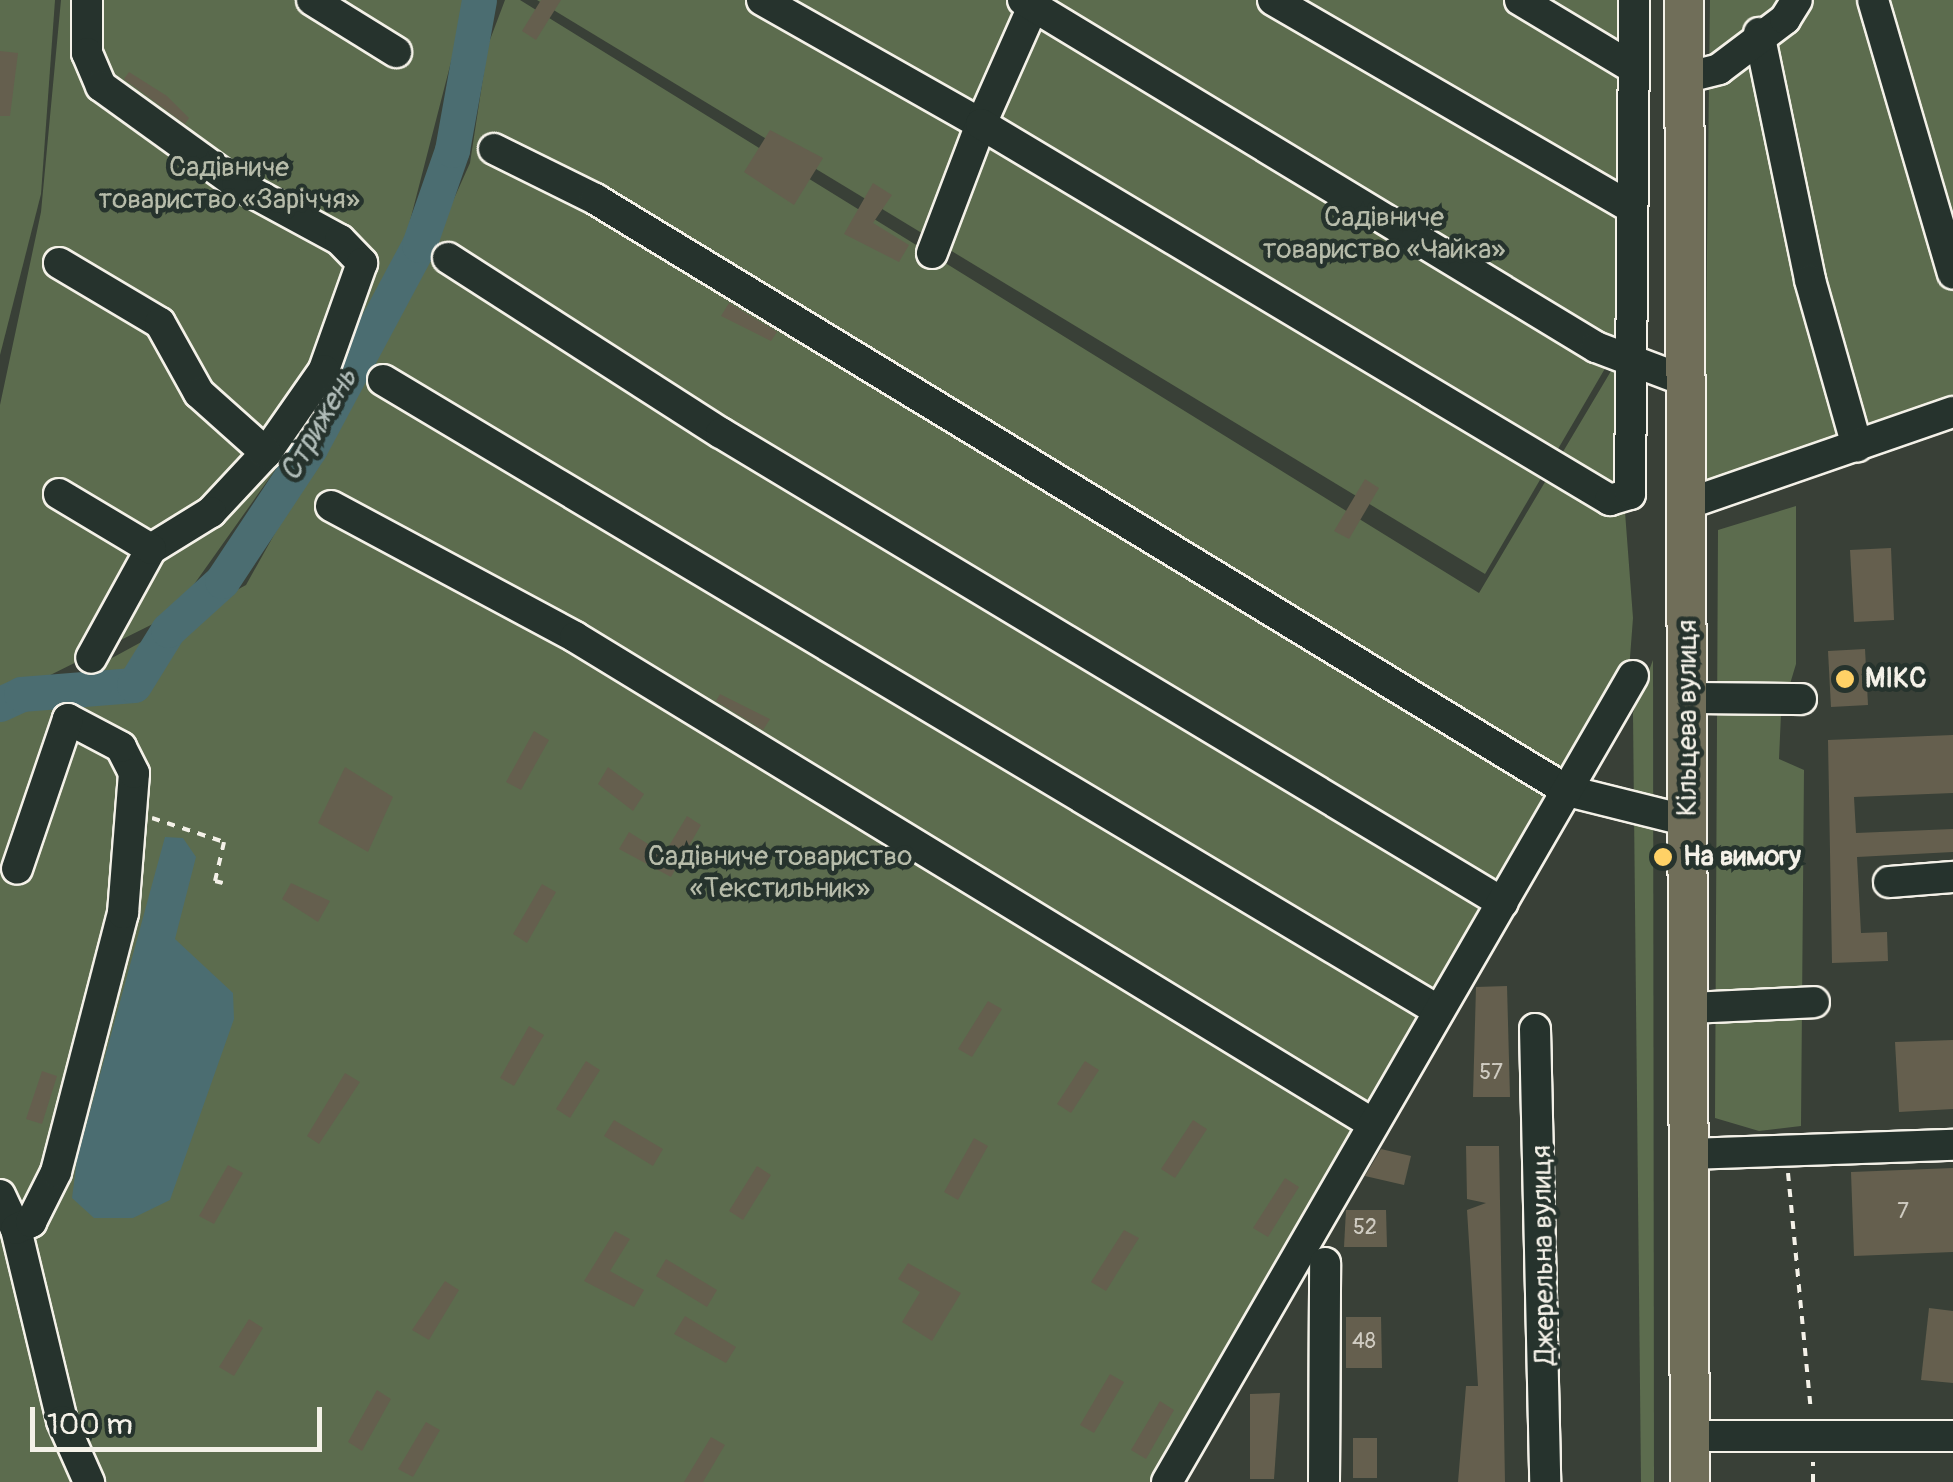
<!DOCTYPE html>
<html>
<head>
<meta charset="utf-8">
<style>
  body { margin:0 }
  #map { position:relative; width:1953px; height:1482px; overflow:hidden; background:#394037; font-family:Pangolin,sans-serif }
  div>[style] { position:absolute }
  .green>* { inset:0; background:#5c6c4e }
  .water>* { inset:0; background:#4b6d71 }
  .river>* { height:35px; margin:-17.5px; padding:0 17.5px; transform-origin:17.5px; border-radius:17.5px; background:#4b6d71 }
  .building>* { inset:0; background:#655f4e }
  .path>* { height:4px; margin-top:-2px; transform-origin:0; background:repeating-linear-gradient(90deg,#f4f1e8 0 8px,transparent 0 16px) }
  .roads { filter:drop-shadow(2px 0 #f4f1e8) drop-shadow(-2px 0 #f4f1e8) drop-shadow(0 2px #f4f1e8) drop-shadow(0 -2px #f4f1e8) }
  .minor>* { height:30px; margin:-15px; padding:0 15px; transform-origin:15px; border-radius:15px; background:#26332d }
  .major>* { height:38px; margin:-19px; padding:0 19px; transform-origin:19px; border-radius:19px; background:#706e59 }
  .dots>* { width:28px; height:28px; translate:-50% -50%; box-sizing:border-box; border:5px solid #26332d; border-radius:50% }
  span { translate:-50% -50%; white-space:nowrap; text-align:center; line-height:1.15; -webkit-text-stroke:9px #26332d; paint-order:stroke }
  .number-label { font-size:22px; color:#d0ccc2 }
  .number-label span { -webkit-text-stroke-width:0 }
  .park-label { font-size:28px; color:#b7bcaa }
  .poi-label { font-size:28px; color:#f4f1e8; font-weight:700 }
  .left { translate:0 -50%; text-align:left }
  .street-label { font-size:28px; color:#f4f1e8 }
  .water-label { font-size:30px; color:#b0bcb8; font-style:italic }
  .scale { position:absolute; left:30px; top:1407px; width:292px; height:45px; box-sizing:border-box; border:5px solid #f4f1e8; border-top:0; padding-left:12px; font-size:30px; line-height:35px; white-space:nowrap; color:#f4f1e8; -webkit-text-stroke:8px #26332d; paint-order:stroke }
</style>
</head>
<body>
<div id="map">
  <div class="green">
    <i style="clip-path:polygon(0 0,55px 0,41px 194px,0 355px)"></i>
    <i style="clip-path:polygon(61px 0,467px 0,403px 248px,322px 404px,173px 614px,0 700px,0 405px,41px 212px)"></i>
    <i style="clip-path:polygon(505px 0,520px 0,1479px 593px,1614px 366px,1633px 618px,1626px 710px,1158px 1482px,0 1482px,0 719px,246px 585px,421px 272px,470px 163px,488px 45px)"></i>
    <i style="clip-path:polygon(537px 0,1624px 0,1621px 341px,1485px 574px)"></i>
    <i style="clip-path:polygon(1710px 0,1953px 0,1953px 421px,1704px 505px)"></i>
    <i style="clip-path:polygon(1796px 506px,1796px 664px,1781px 714px,1779px 759px,1804px 770px,1801px 1126px,1759px 1131px,1715px 1118px,1718px 530px)"></i>
    <i style="clip-path:polygon(1653px 660px,1654px 1482px,1641px 1482px,1633px 713px)"></i>
  </div>
  <div class="water">
    <i style="clip-path:polygon(165px 837px,183px 838px,196px 857px,175px 939px,233px 993px,234px 1019px,170px 1200px,133px 1218px,94px 1218px,72px 1198px,77px 1159px)"></i>
  </div>
  <div class="river">
    <i style="left:0;top:704px;width:23px;rotate:-25deg"></i>
    <i style="left:21px;top:694px;width:113px;rotate:-4.6deg"></i>
    <i style="left:134px;top:685px;width:65px;rotate:-58.3deg"></i>
    <i style="left:168px;top:630px;width:73px;rotate:-42.2deg"></i>
    <i style="left:222px;top:581px;width:159px;rotate:-56.5deg"></i>
    <i style="left:310px;top:448px;width:230px;rotate:-61.8deg"></i>
    <i style="left:419px;top:245px;width:101px;rotate:-70.8deg"></i>
    <i style="left:452px;top:150px;width:152px;rotate:-79.8deg"></i>
  </div>
  <div class="building">
    <i style="clip-path:polygon(541px 0,561px 0,536px 40px,522px 31px)"></i>
    <i style="clip-path:polygon(0 51px,18px 53px,10px 116px,0 116px)"></i>
    <i style="clip-path:polygon(129px 72px,167px 96px,189px 118px,185px 124px,124px 79px)"></i>
    <i style="clip-path:polygon(770px 130px,823px 158px,794px 205px,744px 172px)"></i>
    <i style="clip-path:polygon(873px 183px,892px 195px,873px 223px,909px 245px,899px 262px,844px 234px)"></i>
    <i style="clip-path:polygon(729px 303px,777px 332px,771px 341px,721px 316px)"></i>
    <i style="clip-path:polygon(1365px 479px,1379px 488px,1349px 539px,1334px 531px)"></i>
    <i style="clip-path:polygon(1891px 548px,1894px 620px,1854px 622px,1850px 550px)"></i>
    <i style="clip-path:polygon(1865px 649px,1868px 705px,1831px 707px,1828px 651px)"></i>
    <i style="clip-path:polygon(720px 694px,770px 719px,763px 730px,716px 701px)"></i>
    <i style="clip-path:polygon(534px 731px,549px 740px,521px 790px,506px 782px)"></i>
    <i style="clip-path:polygon(1953px 735px,1953px 793px,1854px 797px,1856px 833px,1953px 829px,1953px 852px,1857px 857px,1861px 933px,1887px 932px,1888px 961px,1832px 963px,1828px 740px)"></i>
    <i style="clip-path:polygon(345px 767px,393px 797px,368px 852px,318px 823px)"></i>
    <i style="clip-path:polygon(608px 767px,644px 794px,633px 811px,598px 784px)"></i>
    <i style="clip-path:polygon(687px 816px,701px 825px,671px 877px,619px 849px,629px 832px,664px 854px)"></i>
    <i style="clip-path:polygon(291px 883px,330px 901px,318px 922px,282px 899px)"></i>
    <i style="clip-path:polygon(542px 884px,556px 892px,527px 943px,513px 934px)"></i>
    <i style="clip-path:polygon(1507px 986px,1510px 1097px,1473px 1097px,1476px 987px)"></i>
    <i style="clip-path:polygon(988px 1001px,1002px 1009px,972px 1057px,958px 1049px)"></i>
    <i style="clip-path:polygon(529px 1026px,544px 1035px,514px 1086px,500px 1078px)"></i>
    <i style="clip-path:polygon(1953px 1040px,1953px 1109px,1899px 1112px,1895px 1042px)"></i>
    <i style="clip-path:polygon(586px 1061px,600px 1070px,570px 1118px,556px 1109px)"></i>
    <i style="clip-path:polygon(1085px 1061px,1099px 1070px,1071px 1113px,1057px 1104px)"></i>
    <i style="clip-path:polygon(42px 1071px,57px 1076px,42px 1124px,26px 1119px)"></i>
    <i style="clip-path:polygon(345px 1073px,360px 1082px,319px 1144px,307px 1136px)"></i>
    <i style="clip-path:polygon(614px 1120px,663px 1149px,653px 1166px,604px 1136px)"></i>
    <i style="clip-path:polygon(1193px 1120px,1207px 1129px,1175px 1178px,1161px 1169px)"></i>
    <i style="clip-path:polygon(974px 1138px,988px 1146px,958px 1200px,944px 1192px)"></i>
    <i style="clip-path:polygon(1466px 1146px,1499px 1146px,1505px 1482px,1458px 1482px,1466px 1386px,1478px 1386px,1467px 1210px,1486px 1203px,1467px 1199px)"></i>
    <i style="clip-path:polygon(1381px 1149px,1411px 1156px,1404px 1185px,1365px 1176px)"></i>
    <i style="clip-path:polygon(228px 1165px,243px 1173px,214px 1224px,199px 1216px)"></i>
    <i style="clip-path:polygon(757px 1166px,771px 1175px,743px 1220px,729px 1211px)"></i>
    <i style="clip-path:polygon(1953px 1168px,1953px 1252px,1854px 1256px,1851px 1172px)"></i>
    <i style="clip-path:polygon(1285px 1178px,1299px 1187px,1268px 1237px,1253px 1228px)"></i>
    <i style="clip-path:polygon(1346px 1210px,1386px 1210px,1387px 1247px,1344px 1247px)"></i>
    <i style="clip-path:polygon(1124px 1230px,1139px 1238px,1106px 1291px,1091px 1282px)"></i>
    <i style="clip-path:polygon(615px 1231px,630px 1239px,610px 1271px,644px 1290px,634px 1307px,584px 1281px)"></i>
    <i style="clip-path:polygon(666px 1259px,717px 1290px,707px 1307px,656px 1276px)"></i>
    <i style="clip-path:polygon(908px 1263px,961px 1293px,932px 1341px,902px 1322px,920px 1292px,898px 1279px)"></i>
    <i style="clip-path:polygon(445px 1281px,459px 1290px,429px 1340px,412px 1330px)"></i>
    <i style="clip-path:polygon(1929px 1308px,1953px 1311px,1953px 1383px,1921px 1380px)"></i>
    <i style="clip-path:polygon(685px 1316px,736px 1347px,726px 1363px,674px 1334px)"></i>
    <i style="clip-path:polygon(1346px 1317px,1381px 1317px,1382px 1368px,1346px 1368px)"></i>
    <i style="clip-path:polygon(249px 1319px,263px 1328px,234px 1376px,219px 1367px)"></i>
    <i style="clip-path:polygon(1110px 1374px,1124px 1382px,1094px 1433px,1080px 1425px)"></i>
    <i style="clip-path:polygon(377px 1390px,391px 1399px,362px 1451px,348px 1442px)"></i>
    <i style="clip-path:polygon(1280px 1393px,1274px 1479px,1250px 1479px,1250px 1394px)"></i>
    <i style="clip-path:polygon(1160px 1401px,1174px 1410px,1146px 1459px,1131px 1450px)"></i>
    <i style="clip-path:polygon(426px 1422px,440px 1430px,413px 1477px,398px 1469px)"></i>
    <i style="clip-path:polygon(711px 1437px,725px 1445px,703px 1482px,684px 1482px)"></i>
    <i style="clip-path:polygon(1353px 1438px,1377px 1438px,1377px 1478px,1353px 1478px)"></i>
  </div>
  <div class="path">
    <i style="left:152px;top:818px;width:76px;rotate:18.4deg"></i>
    <i style="left:224px;top:842px;width:40px;rotate:103deg"></i>
    <i style="left:215px;top:881px;width:8px;rotate:14deg"></i>
    <i style="left:1788px;top:1173px;width:240px;rotate:84.5deg"></i>
    <i style="left:1813px;top:1482px;width:20px;rotate:-90deg"></i>
  </div>
  <div class="roads">
    <div class="minor">
      <i style="left:87px;top:0;width:53px;rotate:90deg"></i>
      <i style="left:87px;top:53px;width:36px;rotate:67deg"></i>
      <i style="left:101px;top:86px;width:168px;rotate:35.8deg"></i>
      <i style="left:237px;top:184px;width:117px;rotate:28.5deg"></i>
      <i style="left:340px;top:240px;width:32px;rotate:46deg"></i>
      <i style="left:362px;top:263px;width:114px;rotate:109.6deg"></i>
      <i style="left:324px;top:370px;width:101px;rotate:124.9deg"></i>
      <i style="left:266px;top:453px;width:81px;rotate:133deg"></i>
      <i style="left:211px;top:512px;width:70px;rotate:148.3deg"></i>
      <i style="left:151px;top:549px;width:124px;rotate:118.8deg"></i>
      <i style="left:312px;top:0;width:99px;rotate:31.8deg"></i>
      <i style="left:762px;top:0;width:252px;rotate:29.5deg"></i>
      <i style="left:981px;top:124px;width:136px;rotate:-66.1deg"></i>
      <i style="left:1023px;top:0;width:670px;rotate:31.2deg"></i>
      <i style="left:1596px;top:347px;width:96px;rotate:20.7deg"></i>
      <i style="left:1273px;top:0;width:413px;rotate:30.1deg"></i>
      <i style="left:1520px;top:0;width:132px;rotate:31deg"></i>
      <i style="left:1873px;top:0;width:285px;rotate:73.7deg"></i>
      <i style="left:1759px;top:33px;width:252px;rotate:78.3deg"></i>
      <i style="left:1810px;top:280px;width:173px;rotate:74.2deg"></i>
      <i style="left:1684px;top:78px;width:36px;rotate:-14deg"></i>
      <i style="left:1719px;top:69px;width:83px;rotate:-37.1deg"></i>
      <i style="left:1785px;top:19px;width:22px;rotate:-58deg"></i>
      <i style="left:494px;top:149px;width:113px;rotate:26.3deg"></i>
      <i style="left:595px;top:199px;width:1139px;rotate:31.32deg"></i>
      <i style="left:1568px;top:791px;width:124px;rotate:14deg"></i>
      <i style="left:932px;top:253px;width:138px;rotate:-69.2deg"></i>
      <i style="left:981px;top:124px;width:733px;rotate:30.87deg"></i>
      <i style="left:1610px;top:500px;width:21px;rotate:-17deg"></i>
      <i style="left:1630px;top:494px;width:494px;rotate:-89.5deg"></i>
      <i style="left:448px;top:258px;width:324px;rotate:32.7deg"></i>
      <i style="left:721px;top:433px;width:912px;rotate:31.01deg"></i>
      <i style="left:59px;top:263px;width:117px;rotate:30.7deg"></i>
      <i style="left:160px;top:323px;width:80px;rotate:60.9deg"></i>
      <i style="left:199px;top:393px;width:90px;rotate:41.8deg"></i>
      <i style="left:383px;top:380px;width:1230px;rotate:30.86deg"></i>
      <i style="left:59px;top:494px;width:107px;rotate:30.9deg"></i>
      <i style="left:1687px;top:504px;width:281px;rotate:-19.1deg"></i>
      <i style="left:331px;top:506px;width:277px;rotate:28.2deg"></i>
      <i style="left:575px;top:637px;width:935px;rotate:31.39deg"></i>
      <i style="left:1687px;top:698px;width:114px;rotate:0.5deg"></i>
      <i style="left:1889px;top:882px;width:64px;rotate:-4.5deg"></i>
      <i style="left:1689px;top:1008px;width:125px;rotate:-2.7deg"></i>
      <i style="left:1535px;top:1029px;width:453px;rotate:88.7deg"></i>
      <i style="left:1690px;top:1154px;width:263px;rotate:-2deg"></i>
      <i style="left:0;top:1195px;width:38px;rotate:65deg"></i>
      <i style="left:16px;top:1229px;width:197px;rotate:76.5deg"></i>
      <i style="left:62px;top:1421px;width:67px;rotate:66.1deg"></i>
      <i style="left:16px;top:1229px;width:17px;rotate:-25deg"></i>
      <i style="left:31px;top:1222px;width:56px;rotate:-63.4deg"></i>
      <i style="left:56px;top:1172px;width:268px;rotate:-75.5deg"></i>
      <i style="left:123px;top:913px;width:140px;rotate:-85.5deg"></i>
      <i style="left:134px;top:773px;width:29px;rotate:-117deg"></i>
      <i style="left:121px;top:747px;width:60px;rotate:-152.2deg"></i>
      <i style="left:68px;top:719px;width:158px;rotate:108.8deg"></i>
      <i style="left:1691px;top:1436px;width:262px"></i>
      <i style="left:1167px;top:1482px;width:931px;rotate:-59.97deg"></i>
      <i style="left:1324px;top:1482px;width:219px;rotate:-89.7deg"></i>
    </div>
    <div class="major">
      <i style="left:1684px;top:0;width:1482px;rotate:89.77deg"></i>
    </div>
  </div>
  <div class="dots">
    <i style="left:1845px;top:679px;background:#ffd166"></i>
    <i style="left:1663px;top:857px;background:#ffd166"></i>
  </div>
  <div class="number-label">
    <span style="left:1491px;top:1073px">57</span>
    <span style="left:1903px;top:1212px">7</span>
    <span style="left:1365px;top:1228px">52</span>
    <span style="left:1364px;top:1342px">48</span>
  </div>
  <div class="park-label">
    <span style="left:229px;top:184px">Садівниче<br>товариство «Заріччя»</span>
    <span style="left:1384px;top:234px">Садівниче<br>товариство «Чайка»</span>
    <span style="left:780px;top:873px">Садівниче товариство<br>«Текстильник»</span>
  </div>
  <div class="poi-label">
    <span class="left" style="left:1865px;top:679px">МІКС</span>
    <span class="left" style="left:1683px;top:857px">На вимогу</span>
  </div>
  <div class="street-label">
    <span style="left:1688px;top:718px;rotate:-90deg">Кільцева вулиця</span>
    <span style="left:1544px;top:1255px;rotate:-91deg">Джерельна вулиця</span>
  </div>
  <div class="water-label">
    <span style="left:319px;top:425px;rotate:-60deg">Стрижень</span>
  </div>
  <div class="scale">100 m</div>
</div>
</body>
</html>
